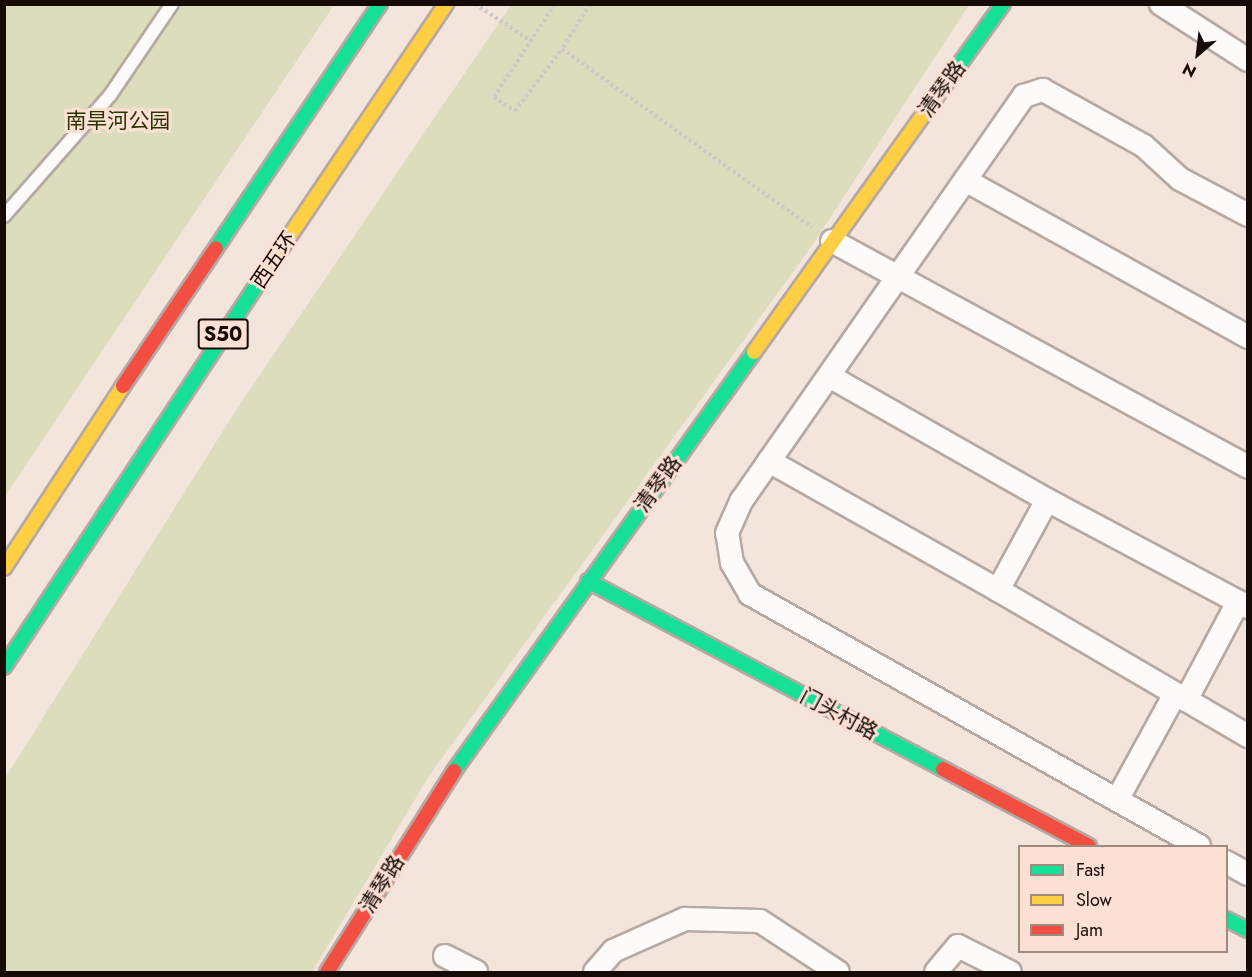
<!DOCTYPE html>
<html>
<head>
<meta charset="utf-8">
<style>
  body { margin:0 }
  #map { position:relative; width:1252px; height:977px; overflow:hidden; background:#f3e4dc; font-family:Jost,"Noto Sans SC",sans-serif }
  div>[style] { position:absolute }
  .green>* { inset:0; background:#dbddbd }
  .path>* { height:4px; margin-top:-2px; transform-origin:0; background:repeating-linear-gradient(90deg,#cdc8c5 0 3px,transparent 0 6px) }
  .roads { filter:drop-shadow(2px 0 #b5a9a2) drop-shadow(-2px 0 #b5a9a2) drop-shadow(0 2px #b5a9a2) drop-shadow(0 -2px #b5a9a2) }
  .lane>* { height:12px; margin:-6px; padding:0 6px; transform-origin:6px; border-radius:6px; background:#fdfbfa }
  .street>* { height:22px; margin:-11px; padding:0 11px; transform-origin:11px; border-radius:11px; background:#fdfbfa }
  .fast>* { height:14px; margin:-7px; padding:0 7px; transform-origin:7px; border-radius:7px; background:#16e098 }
  .slow>* { height:14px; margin:-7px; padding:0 7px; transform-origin:7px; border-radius:7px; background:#ffcf43 }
  .jam>* { height:14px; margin:-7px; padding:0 7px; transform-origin:7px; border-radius:7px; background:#f24e42 }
  span { translate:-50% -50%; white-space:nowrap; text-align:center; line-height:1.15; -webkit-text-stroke:6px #fce0d3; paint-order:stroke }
  .shield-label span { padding:2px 4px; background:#fce0d3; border:2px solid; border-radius:4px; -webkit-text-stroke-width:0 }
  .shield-label { font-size:20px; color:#160b06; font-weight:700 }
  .street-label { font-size:21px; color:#160b06 }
  .park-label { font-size:21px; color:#293502 }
  .frame { position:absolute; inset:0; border:6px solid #160b06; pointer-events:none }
  .legend { position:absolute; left:1018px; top:845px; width:210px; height:108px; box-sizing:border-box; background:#fce0d3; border:2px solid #a08b81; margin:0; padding:8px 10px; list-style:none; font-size:18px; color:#160b06 }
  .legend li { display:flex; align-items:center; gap:12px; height:30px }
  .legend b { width:30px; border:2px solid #a08b81 }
  .north { position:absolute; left:1168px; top:24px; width:60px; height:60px; -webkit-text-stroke:4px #fce0d3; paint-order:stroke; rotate:208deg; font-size:16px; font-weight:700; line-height:24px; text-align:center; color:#160b06 }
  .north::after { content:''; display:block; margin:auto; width:21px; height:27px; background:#160b06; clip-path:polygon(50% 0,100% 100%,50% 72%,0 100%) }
</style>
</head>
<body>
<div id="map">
  <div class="green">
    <i style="clip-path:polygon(5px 5px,334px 5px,5px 496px)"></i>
    <i style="clip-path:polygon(511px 5px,969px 5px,811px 247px,429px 776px,312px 972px,5px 972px,4px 780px,238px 407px)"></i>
  </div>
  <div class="path">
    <i style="left:475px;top:4px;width:67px;rotate:33.5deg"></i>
    <i style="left:555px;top:4px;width:111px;rotate:123.3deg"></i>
    <i style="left:494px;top:97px;width:25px;rotate:34deg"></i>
    <i style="left:515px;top:111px;width:78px;rotate:-52.8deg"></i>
    <i style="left:590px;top:4px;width:53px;rotate:121.9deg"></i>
    <i style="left:562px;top:49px;width:307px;rotate:35.5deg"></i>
  </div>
  <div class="roads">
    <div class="lane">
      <i style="left:4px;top:216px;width:162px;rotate:-48.7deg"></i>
      <i style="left:111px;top:94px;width:109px;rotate:-55.9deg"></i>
    </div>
    <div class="street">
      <i style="left:1161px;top:4px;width:103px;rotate:32.8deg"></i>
      <i style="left:965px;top:180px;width:324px;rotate:29deg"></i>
      <i style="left:832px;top:241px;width:473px;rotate:28.5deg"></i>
      <i style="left:829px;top:376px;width:251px;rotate:29.6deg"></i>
      <i style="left:1047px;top:500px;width:228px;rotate:28deg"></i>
      <i style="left:769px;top:461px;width:263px;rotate:29.4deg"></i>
      <i style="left:998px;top:590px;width:290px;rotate:30.3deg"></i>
      <i style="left:998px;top:590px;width:102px;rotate:-61.4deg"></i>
      <i style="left:1186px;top:700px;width:111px;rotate:-62deg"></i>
      <i style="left:1117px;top:800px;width:121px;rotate:-61.3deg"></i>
      <i style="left:1199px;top:846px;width:515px;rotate:-150.7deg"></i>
      <i style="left:750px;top:594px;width:36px;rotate:-120deg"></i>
      <i style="left:732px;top:563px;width:30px;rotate:-99deg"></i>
      <i style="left:727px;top:533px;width:36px;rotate:-66deg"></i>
      <i style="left:742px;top:500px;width:493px;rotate:-55.1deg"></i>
      <i style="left:1024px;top:96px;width:20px;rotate:-18deg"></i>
      <i style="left:1043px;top:90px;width:115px;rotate:29deg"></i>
      <i style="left:1144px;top:146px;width:49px;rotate:42.5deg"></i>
      <i style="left:1180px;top:179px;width:77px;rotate:27.9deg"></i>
      <i style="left:1226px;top:862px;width:25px;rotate:29deg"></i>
      <i style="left:445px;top:956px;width:35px;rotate:27deg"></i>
      <i style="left:595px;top:972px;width:28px;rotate:-49deg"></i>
      <i style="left:613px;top:951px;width:79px;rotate:-24deg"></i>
      <i style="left:685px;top:919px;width:75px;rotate:1.5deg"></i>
      <i style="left:760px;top:921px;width:93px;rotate:33.2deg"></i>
      <i style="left:936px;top:972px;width:34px;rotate:-50deg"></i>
      <i style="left:958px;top:946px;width:58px;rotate:26.6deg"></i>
    </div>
    <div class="fast">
      <i style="left:951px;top:76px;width:89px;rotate:-54.2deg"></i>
      <i style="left:216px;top:248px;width:294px;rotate:-56.1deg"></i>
      <i style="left:588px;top:581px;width:402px;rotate:27.9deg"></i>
      <i style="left:4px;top:667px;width:486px;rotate:-56.5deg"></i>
      <i style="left:454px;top:771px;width:515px;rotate:-54.4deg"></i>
      <i style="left:1226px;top:919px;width:25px;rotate:27deg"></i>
    </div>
    <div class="slow">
      <i style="left:272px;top:262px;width:311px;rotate:-56deg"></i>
      <i style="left:754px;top:352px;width:339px;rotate:-54.5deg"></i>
      <i style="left:4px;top:568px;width:217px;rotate:-56.8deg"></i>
    </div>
    <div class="jam">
      <i style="left:123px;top:386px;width:166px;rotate:-56deg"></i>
      <i style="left:943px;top:769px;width:165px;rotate:27.8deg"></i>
      <i style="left:327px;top:972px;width:238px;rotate:-57.7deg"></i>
    </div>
  </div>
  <div class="shield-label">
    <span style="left:223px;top:334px">S50</span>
  </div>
  <div class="street-label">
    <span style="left:942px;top:89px;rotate:-54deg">清琴路</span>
    <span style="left:274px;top:260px;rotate:-56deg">西五环</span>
    <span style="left:658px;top:484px;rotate:-54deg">清琴路</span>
    <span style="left:839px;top:714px;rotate:28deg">门头村路</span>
    <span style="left:382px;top:884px;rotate:-58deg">清琴路</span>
  </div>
  <div class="park-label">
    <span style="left:118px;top:121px">南旱河公园</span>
  </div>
  <div class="frame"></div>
  <ul class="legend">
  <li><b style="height:8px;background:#16e098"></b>Fast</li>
  <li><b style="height:8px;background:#ffcf43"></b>Slow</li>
  <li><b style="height:8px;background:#f24e42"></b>Jam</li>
  </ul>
  <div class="north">N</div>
</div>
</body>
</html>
